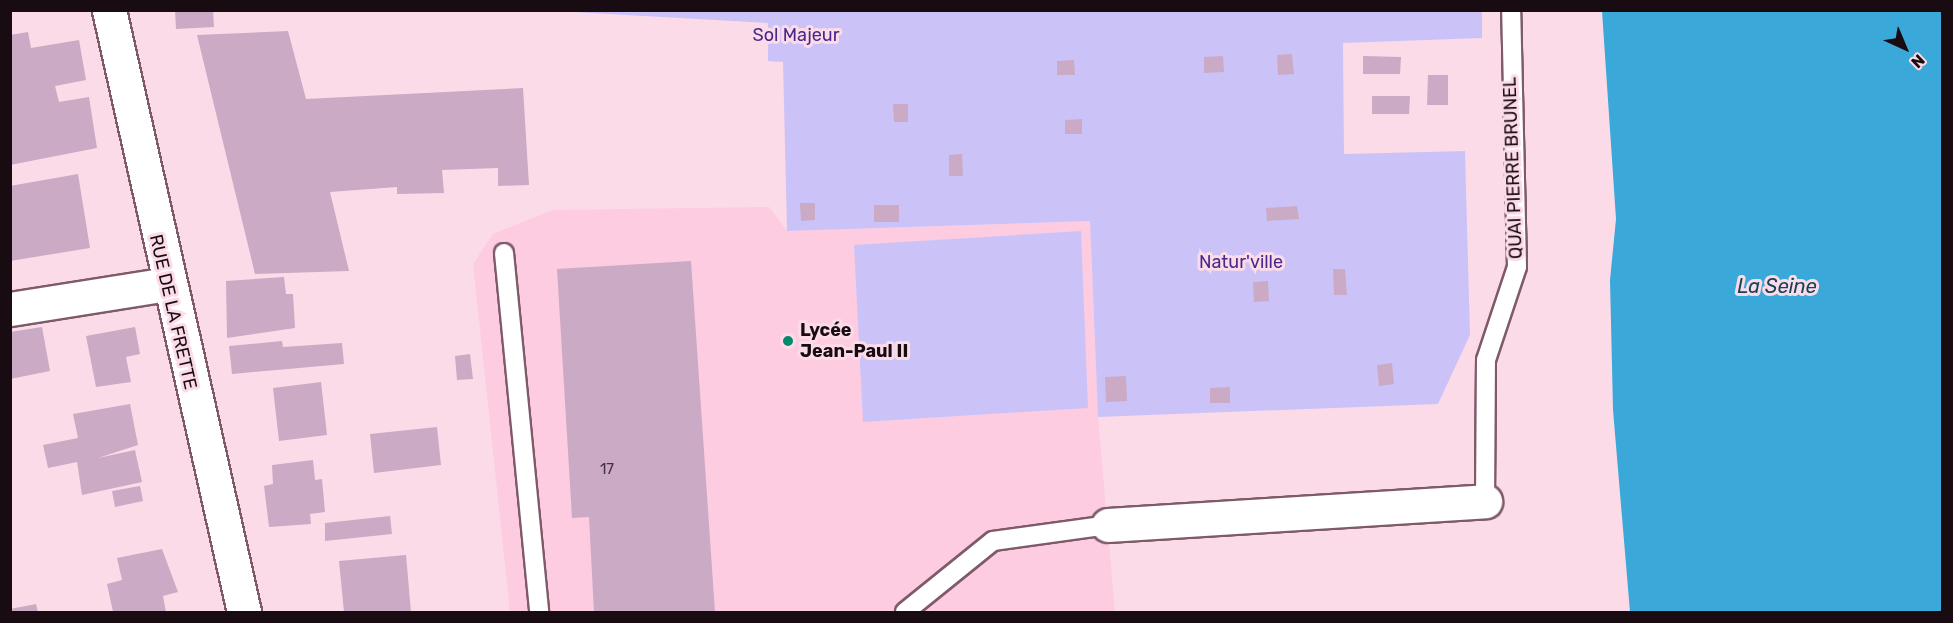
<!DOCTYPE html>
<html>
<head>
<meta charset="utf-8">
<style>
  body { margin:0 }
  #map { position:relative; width:1953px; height:623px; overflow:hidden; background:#fcdbe8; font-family:Rubik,sans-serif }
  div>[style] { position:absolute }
  .built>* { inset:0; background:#fdcce1 }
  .green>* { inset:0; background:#cbc3f8 }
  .water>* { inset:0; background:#3aa9da }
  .building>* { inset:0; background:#caaac4 }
  .roads { filter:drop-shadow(2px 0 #7e5a6a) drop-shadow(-2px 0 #7e5a6a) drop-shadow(0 2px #7e5a6a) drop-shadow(0 -2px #7e5a6a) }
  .lane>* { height:18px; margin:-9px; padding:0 9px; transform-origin:9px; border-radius:9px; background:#fff }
  .street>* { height:33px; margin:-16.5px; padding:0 16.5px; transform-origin:16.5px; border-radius:16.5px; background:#fff }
  .secondary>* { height:33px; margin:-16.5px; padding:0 16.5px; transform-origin:16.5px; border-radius:16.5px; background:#fff }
  .dots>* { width:16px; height:16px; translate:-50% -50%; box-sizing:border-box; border:3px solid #fcdbe8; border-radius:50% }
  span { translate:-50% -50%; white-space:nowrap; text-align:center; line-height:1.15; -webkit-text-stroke:6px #fcdbe8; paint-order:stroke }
  .number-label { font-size:15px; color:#44333e }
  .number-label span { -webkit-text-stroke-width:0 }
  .park-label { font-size:18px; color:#47298a }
  .street-label { font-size:18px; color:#180b11 }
  .poi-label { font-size:18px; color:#180b11; font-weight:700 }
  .left { translate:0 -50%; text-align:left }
  .water-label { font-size:20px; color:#154358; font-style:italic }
  .frame { position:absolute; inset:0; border:12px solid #180b11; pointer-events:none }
  .north { position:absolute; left:1875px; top:18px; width:60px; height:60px; -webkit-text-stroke:4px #fcdbe8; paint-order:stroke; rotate:136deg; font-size:16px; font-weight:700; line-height:24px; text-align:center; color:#180b11 }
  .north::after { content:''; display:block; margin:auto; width:21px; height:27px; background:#180b11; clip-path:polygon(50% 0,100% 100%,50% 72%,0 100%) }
</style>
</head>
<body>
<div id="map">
  <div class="built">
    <i style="clip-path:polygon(769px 207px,787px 231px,1090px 221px,1098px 417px,1115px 612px,510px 612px,473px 264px,493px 234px,552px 210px)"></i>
  </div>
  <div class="green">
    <i style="clip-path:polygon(555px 11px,1482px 11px,1482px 38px,1343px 43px,1344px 154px,1465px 151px,1470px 335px,1438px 404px,1098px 417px,1090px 221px,787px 231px,783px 62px,768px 61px,768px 23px)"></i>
    <i style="clip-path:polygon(1081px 231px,1088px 408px,863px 422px,854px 245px)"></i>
  </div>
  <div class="water">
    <i style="clip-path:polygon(1602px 11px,1942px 11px,1942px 612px,1630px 612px,1613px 410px,1610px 280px,1616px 219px)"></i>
  </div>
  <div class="building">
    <i style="clip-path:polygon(175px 10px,213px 10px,214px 27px,176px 29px)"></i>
    <i style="clip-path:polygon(288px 31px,306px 99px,523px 88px,529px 185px,498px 186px,498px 168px,442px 170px,444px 193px,397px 194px,397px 187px,330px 192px,349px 271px,255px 274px,197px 35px)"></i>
    <i style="clip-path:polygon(28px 32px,31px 48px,79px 40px,86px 80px,55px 86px,59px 102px,89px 97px,97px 148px,10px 165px,10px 35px)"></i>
    <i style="clip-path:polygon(1292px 54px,1294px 74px,1278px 75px,1277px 55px)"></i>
    <i style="clip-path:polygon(1223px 56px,1224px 72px,1204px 73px,1204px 57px)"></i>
    <i style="clip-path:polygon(1363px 56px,1401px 57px,1400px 74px,1363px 74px)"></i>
    <i style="clip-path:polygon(1074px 60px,1075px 75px,1057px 75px,1057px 61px)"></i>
    <i style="clip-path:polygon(1428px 75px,1448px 75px,1448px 105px,1427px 105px)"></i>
    <i style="clip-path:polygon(1372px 96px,1410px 96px,1409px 114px,1372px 114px)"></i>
    <i style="clip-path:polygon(893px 104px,908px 104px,908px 122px,894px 122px)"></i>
    <i style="clip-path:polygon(1082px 119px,1082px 134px,1065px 134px,1065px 120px)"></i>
    <i style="clip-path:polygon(962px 154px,963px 176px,949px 176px,949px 155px)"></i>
    <i style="clip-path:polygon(78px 174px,90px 248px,10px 261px,10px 186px)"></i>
    <i style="clip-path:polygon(800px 203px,815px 203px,815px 220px,801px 221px)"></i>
    <i style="clip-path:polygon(874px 205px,899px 205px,899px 222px,874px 222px)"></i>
    <i style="clip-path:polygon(1297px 206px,1299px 219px,1267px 221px,1266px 208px)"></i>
    <i style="clip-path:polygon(691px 261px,715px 612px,594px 612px,589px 517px,572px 518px,557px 269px)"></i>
    <i style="clip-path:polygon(1333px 269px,1345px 269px,1347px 295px,1334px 295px)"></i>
    <i style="clip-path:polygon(284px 277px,286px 294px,293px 294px,295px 328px,227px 338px,226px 281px)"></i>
    <i style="clip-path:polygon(1268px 281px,1269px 301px,1254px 302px,1253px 282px)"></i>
    <i style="clip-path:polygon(42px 327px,50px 371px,10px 379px,10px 332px)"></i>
    <i style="clip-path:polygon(135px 327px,140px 354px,126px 357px,131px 382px,96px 387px,86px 336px)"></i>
    <i style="clip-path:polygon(282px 341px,283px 347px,342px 343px,344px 364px,232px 374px,229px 346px)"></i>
    <i style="clip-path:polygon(470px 354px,473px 379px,457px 380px,455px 356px)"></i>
    <i style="clip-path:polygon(1392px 363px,1394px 384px,1379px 386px,1377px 365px)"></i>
    <i style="clip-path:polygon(1126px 376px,1127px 401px,1106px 402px,1105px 377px)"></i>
    <i style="clip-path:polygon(321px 382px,327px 435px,279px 441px,273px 388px)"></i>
    <i style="clip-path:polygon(1230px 387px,1230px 403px,1210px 403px,1210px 388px)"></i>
    <i style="clip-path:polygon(130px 404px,138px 445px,98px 458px,135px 450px,142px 482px,82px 495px,77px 462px,48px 468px,43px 445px,78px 438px,73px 414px)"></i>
    <i style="clip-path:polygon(437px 427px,441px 465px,374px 473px,370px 434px)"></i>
    <i style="clip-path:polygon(313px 460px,315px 480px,322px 479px,325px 512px,310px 514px,311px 524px,269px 527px,264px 486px,273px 484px,272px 465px)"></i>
    <i style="clip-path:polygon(140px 486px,143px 501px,115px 507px,112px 491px)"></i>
    <i style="clip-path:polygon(390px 516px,392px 534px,325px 541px,325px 523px)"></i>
    <i style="clip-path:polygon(162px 549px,178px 592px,163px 596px,166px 612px,113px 612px,107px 584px,122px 580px,117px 558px)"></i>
    <i style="clip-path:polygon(406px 555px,411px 612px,344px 612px,339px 561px)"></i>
    <i style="clip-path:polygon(36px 604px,38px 612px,10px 612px,10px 609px)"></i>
  </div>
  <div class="roads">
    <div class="lane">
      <i style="left:504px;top:253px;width:361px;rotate:84.4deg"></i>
      <i style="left:1485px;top:501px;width:141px;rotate:-89.6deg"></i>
      <i style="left:1486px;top:360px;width:98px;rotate:-71.6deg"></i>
      <i style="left:1517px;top:267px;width:257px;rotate:-91.3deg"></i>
      <i style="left:905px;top:612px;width:113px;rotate:-38.9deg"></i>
      <i style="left:993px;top:541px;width:116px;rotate:-7.9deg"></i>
    </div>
    <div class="street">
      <i style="left:10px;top:309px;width:159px;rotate:-9deg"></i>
      <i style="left:1108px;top:525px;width:378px;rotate:-3.6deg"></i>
    </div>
    <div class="secondary">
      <i style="left:109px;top:10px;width:617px;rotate:77.36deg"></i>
    </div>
  </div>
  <div class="dots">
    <i style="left:788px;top:341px;background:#03886c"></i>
  </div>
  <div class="number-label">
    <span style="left:607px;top:470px">17</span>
  </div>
  <div class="park-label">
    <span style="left:796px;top:35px">Sol Majeur</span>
    <span style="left:1241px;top:262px">Natur'ville</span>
  </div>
  <div class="street-label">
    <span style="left:1513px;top:168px;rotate:-92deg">QUAI PIERRE BRUNEL</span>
    <span style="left:173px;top:312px;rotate:77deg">RUE DE LA FRETTE</span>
  </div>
  <div class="poi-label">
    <span class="left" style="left:800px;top:341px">Lycée<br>Jean-Paul II</span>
  </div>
  <div class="water-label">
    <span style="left:1777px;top:286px">La Seine</span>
  </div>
  <div class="frame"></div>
  <div class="north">N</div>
</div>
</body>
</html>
